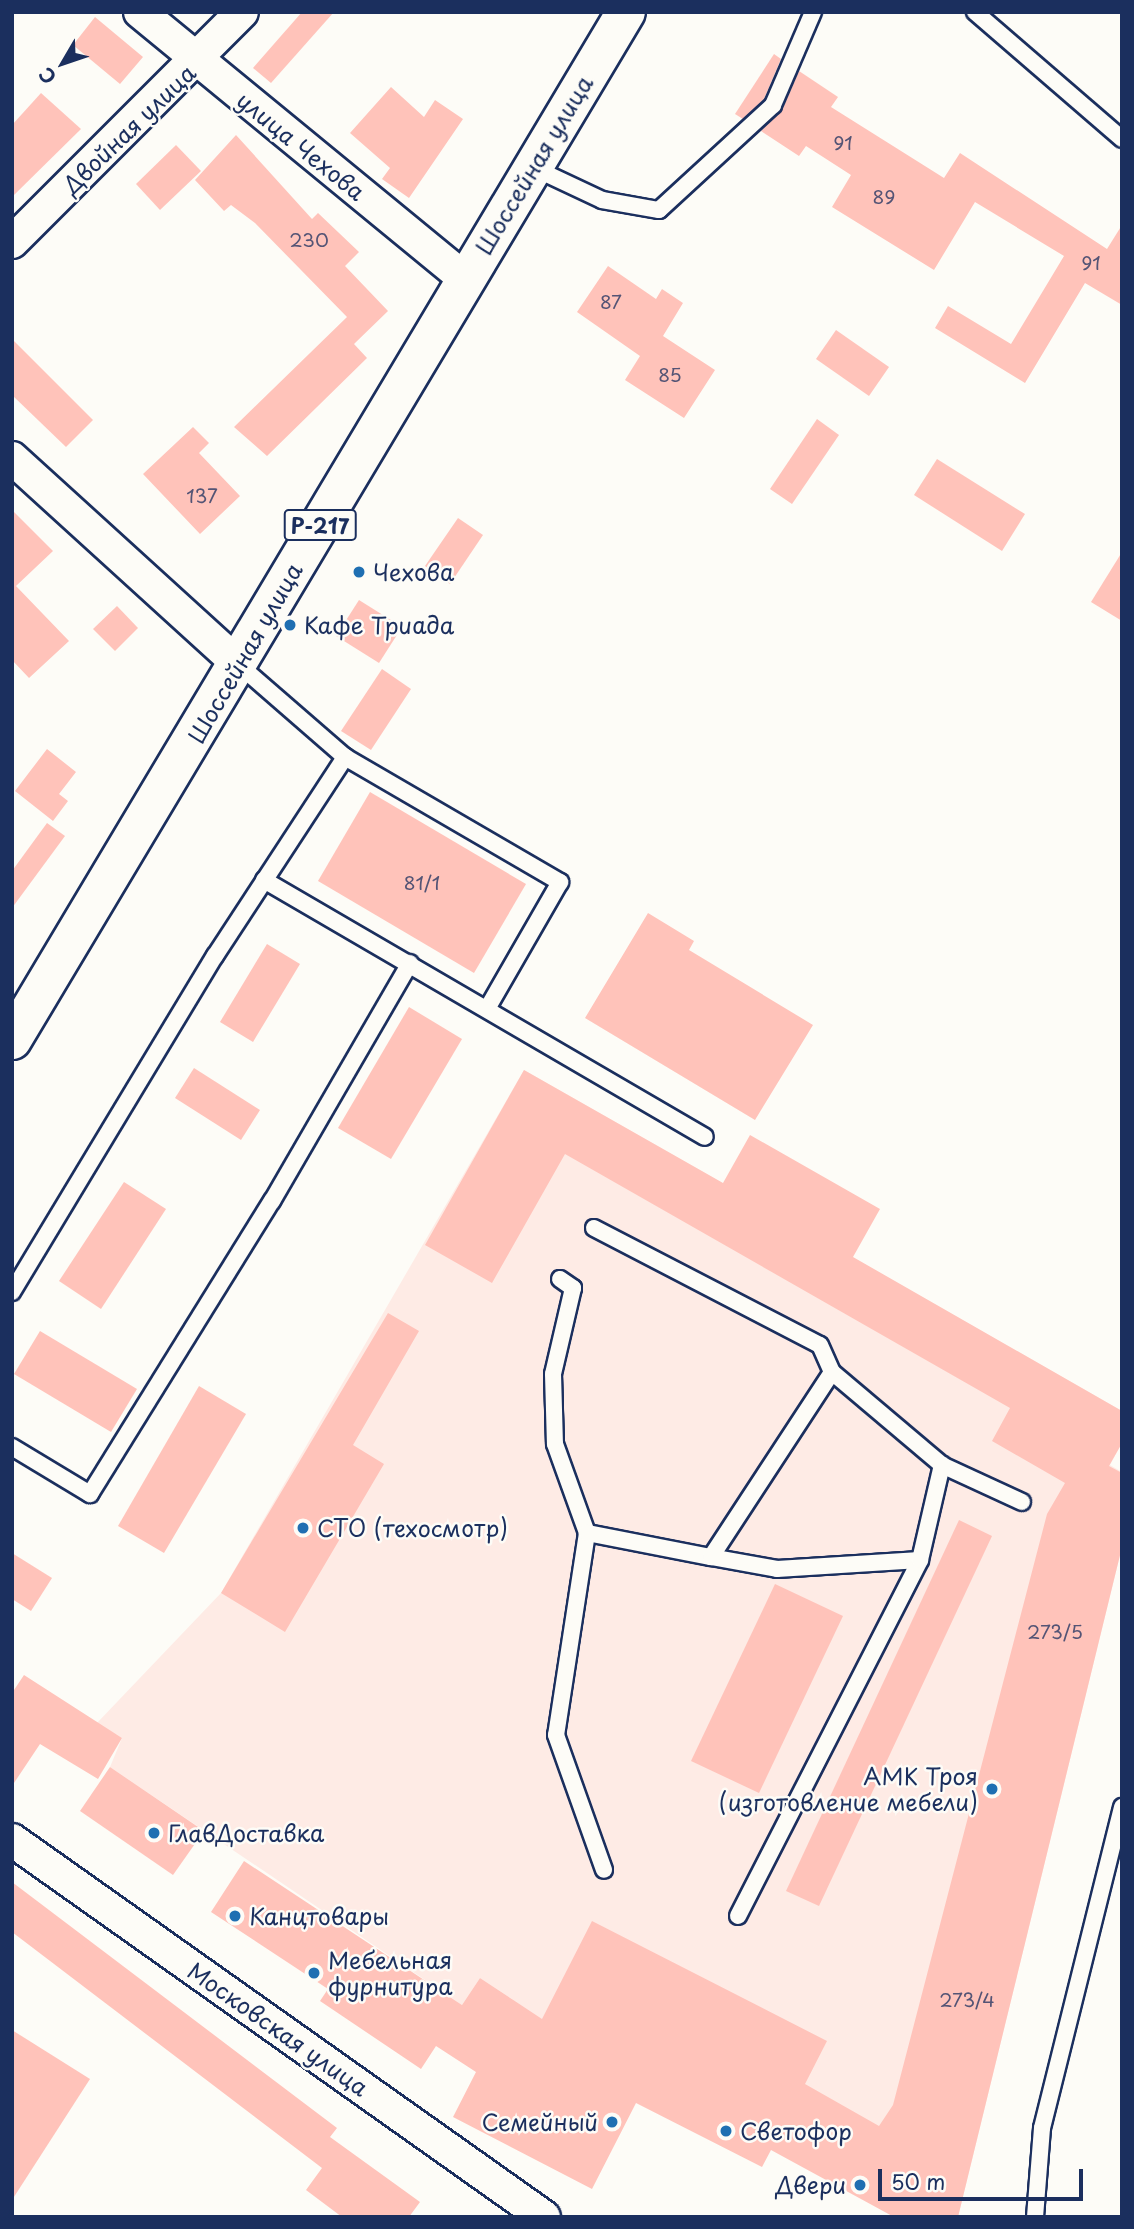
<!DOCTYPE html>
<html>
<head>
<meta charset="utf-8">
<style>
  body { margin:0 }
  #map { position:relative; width:1134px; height:2229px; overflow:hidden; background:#fdfcf7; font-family:"Playpen Sans",sans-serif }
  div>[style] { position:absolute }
  .built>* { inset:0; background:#feebe5 }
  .building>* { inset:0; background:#ffc3ba }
  .roads { filter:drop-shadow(2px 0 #1b2f5e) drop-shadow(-2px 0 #1b2f5e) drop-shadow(0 2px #1b2f5e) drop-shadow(0 -2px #1b2f5e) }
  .lane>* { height:16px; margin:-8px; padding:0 8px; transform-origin:8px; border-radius:8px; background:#fdfcf7 }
  .street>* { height:32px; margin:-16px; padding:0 16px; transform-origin:16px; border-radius:16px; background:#fdfcf7 }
  .highway>* { height:38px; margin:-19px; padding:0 19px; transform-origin:19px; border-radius:19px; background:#fdfcf7 }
  .dots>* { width:19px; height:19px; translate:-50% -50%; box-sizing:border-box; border:4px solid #fdfcf7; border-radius:50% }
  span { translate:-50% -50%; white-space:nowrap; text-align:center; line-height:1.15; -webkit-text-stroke:5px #fdfcf7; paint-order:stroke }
  .number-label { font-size:19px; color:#545475 }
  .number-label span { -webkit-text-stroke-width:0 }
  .shield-label span { padding:2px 5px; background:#fdfcf7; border:2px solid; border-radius:5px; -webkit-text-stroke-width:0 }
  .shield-label { font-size:21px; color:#1b2f5e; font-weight:700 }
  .street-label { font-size:23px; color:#1b2f5e }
  .poi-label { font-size:23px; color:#1b2f5e }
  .left { translate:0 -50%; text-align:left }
  .right { translate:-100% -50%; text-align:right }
  .frame { position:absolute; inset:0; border:14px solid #1b2f5e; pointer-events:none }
  .north { position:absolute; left:28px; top:28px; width:70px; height:70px; -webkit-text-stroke:5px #fdfcf7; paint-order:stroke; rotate:231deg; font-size:19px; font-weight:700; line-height:28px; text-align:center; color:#1b2f5e }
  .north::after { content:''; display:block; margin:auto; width:24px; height:32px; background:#1b2f5e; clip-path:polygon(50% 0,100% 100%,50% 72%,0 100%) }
  .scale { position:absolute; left:878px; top:2169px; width:205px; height:32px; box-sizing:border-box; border:4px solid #1b2f5e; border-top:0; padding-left:9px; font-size:21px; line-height:24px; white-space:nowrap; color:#1b2f5e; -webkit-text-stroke:5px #fdfcf7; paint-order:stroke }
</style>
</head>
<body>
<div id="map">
  <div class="built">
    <i style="clip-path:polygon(524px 1070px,1122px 1411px,1122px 1443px,1110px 1465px,1122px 1472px,1122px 1547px,958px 2217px,822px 2094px,528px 2047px,512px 1999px,480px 1978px,462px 2005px,110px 1767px,122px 1738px,97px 1723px,221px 1593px)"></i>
  </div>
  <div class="building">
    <i style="clip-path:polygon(302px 12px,334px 12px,271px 83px,253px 68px)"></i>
    <i style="clip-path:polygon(95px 17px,143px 57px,120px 84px,73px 45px)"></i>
    <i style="clip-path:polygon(774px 54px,781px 59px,764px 99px,743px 119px,735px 114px)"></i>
    <i style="clip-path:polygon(799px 71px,838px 97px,831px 107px,944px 178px,960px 153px,1107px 249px,1122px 225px,1122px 305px,1085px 283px,1025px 383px,935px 328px,948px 306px,1011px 344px,1064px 256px,975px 202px,934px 270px,832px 207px,851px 175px,806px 146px,799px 156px,761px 131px,782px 110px)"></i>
    <i style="clip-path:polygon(391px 87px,424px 117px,435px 100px,463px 119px,409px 198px,382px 179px,390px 168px,350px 133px)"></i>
    <i style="clip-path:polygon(41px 93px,81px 129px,12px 197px,12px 125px)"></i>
    <i style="clip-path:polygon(236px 135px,312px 219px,318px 213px,359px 252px,345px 266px,388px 311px,354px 344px,367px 358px,267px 456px,234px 427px,347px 317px,255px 223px,231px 205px,224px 211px,195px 180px)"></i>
    <i style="clip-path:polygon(176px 145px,201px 171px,160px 210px,136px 184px)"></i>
    <i style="clip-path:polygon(608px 266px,656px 299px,662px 289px,683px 303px,663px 336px,715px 370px,684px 418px,625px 380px,640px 356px,577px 312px)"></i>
    <i style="clip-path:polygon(836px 330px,889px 367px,869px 396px,816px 359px)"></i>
    <i style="clip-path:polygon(12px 339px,93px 420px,66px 447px,12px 395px)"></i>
    <i style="clip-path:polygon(817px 419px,839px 435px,792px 504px,770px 489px)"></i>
    <i style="clip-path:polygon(193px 427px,209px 443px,199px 453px,240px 496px,200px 534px,143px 474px)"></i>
    <i style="clip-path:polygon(937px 459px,1025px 514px,1002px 551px,914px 495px)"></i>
    <i style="clip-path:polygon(12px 510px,53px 551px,16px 586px,69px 641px,29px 678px,12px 660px)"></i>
    <i style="clip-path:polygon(458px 518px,483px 535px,450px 584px,425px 566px)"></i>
    <i style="clip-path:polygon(1122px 552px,1122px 621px,1091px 602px)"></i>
    <i style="clip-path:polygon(359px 600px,402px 627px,379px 663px,336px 636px)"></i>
    <i style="clip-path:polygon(117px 606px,138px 628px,115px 651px,93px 629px)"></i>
    <i style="clip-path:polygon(382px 669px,411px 689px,371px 750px,341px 731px)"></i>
    <i style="clip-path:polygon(47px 749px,76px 772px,59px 794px,68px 801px,53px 821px,15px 791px)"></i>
    <i style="clip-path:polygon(370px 792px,526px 884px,474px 973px,318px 881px)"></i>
    <i style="clip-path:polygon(47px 823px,65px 836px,12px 908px,12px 871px)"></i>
    <i style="clip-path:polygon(648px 913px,694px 941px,689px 950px,813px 1025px,755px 1120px,585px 1018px)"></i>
    <i style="clip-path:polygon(267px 944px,300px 964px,253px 1042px,220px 1022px)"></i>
    <i style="clip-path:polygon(409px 1007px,462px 1039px,391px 1159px,338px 1128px)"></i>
    <i style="clip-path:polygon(194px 1068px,260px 1110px,241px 1140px,175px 1098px)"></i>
    <i style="clip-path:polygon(524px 1070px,723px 1183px,750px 1135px,880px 1209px,853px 1257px,1122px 1411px,1122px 1443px,1109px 1466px,1122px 1473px,1122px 1547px,958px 2217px,894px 2217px,771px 2150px,762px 2167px,636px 2103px,592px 2189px,453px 2117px,476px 2072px,436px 2046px,421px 2069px,320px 2001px,328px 1989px,211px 1912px,244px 1861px,462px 2005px,480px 1978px,542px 2019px,592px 1921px,827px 2041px,805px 2084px,879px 2126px,893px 2105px,1047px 1514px,1065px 1483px,992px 1441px,1010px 1408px,565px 1154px,492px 1283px,425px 1245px)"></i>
    <i style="clip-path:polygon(124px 1182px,166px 1209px,101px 1309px,59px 1281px)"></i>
    <i style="clip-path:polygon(388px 1313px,419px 1331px,353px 1445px,384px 1464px,285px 1632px,221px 1593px)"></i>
    <i style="clip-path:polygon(40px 1331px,137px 1389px,111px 1432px,14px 1374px)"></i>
    <i style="clip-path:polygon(199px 1386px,246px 1414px,164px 1553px,118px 1526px)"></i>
    <i style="clip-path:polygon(959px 1520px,992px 1536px,819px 1906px,786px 1891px)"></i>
    <i style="clip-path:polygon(12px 1553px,52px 1578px,31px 1611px,12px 1599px)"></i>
    <i style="clip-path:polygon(775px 1584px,843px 1616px,759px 1793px,691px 1761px)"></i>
    <i style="clip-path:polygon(24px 1675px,122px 1738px,98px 1779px,40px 1744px,12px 1786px,12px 1693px)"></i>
    <i style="clip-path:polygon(110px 1767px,204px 1831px,173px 1875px,80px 1811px)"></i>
    <i style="clip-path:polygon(12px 1882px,337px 2128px,330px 2137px,420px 2202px,409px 2217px,342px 2217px,306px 2190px,322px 2168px,12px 1932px)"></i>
    <i style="clip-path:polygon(12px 2030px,90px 2079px,12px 2200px)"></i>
  </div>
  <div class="roads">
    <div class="lane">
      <i style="left:975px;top:12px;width:194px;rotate:40.8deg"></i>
      <i style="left:532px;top:167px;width:77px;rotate:25.2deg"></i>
      <i style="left:602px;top:200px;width:58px;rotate:10deg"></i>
      <i style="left:659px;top:210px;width:155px;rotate:-42.6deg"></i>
      <i style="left:773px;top:105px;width:101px;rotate:-66.7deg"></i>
      <i style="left:238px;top:664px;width:142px;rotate:41deg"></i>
      <i style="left:345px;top:757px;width:249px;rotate:30.2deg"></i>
      <i style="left:560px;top:882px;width:144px;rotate:119.9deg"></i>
      <i style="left:264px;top:880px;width:510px;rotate:30.23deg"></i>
      <i style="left:594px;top:1228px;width:254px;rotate:27.4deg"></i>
      <i style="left:820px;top:1345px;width:30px;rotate:66deg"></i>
      <i style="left:832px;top:1372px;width:144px;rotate:40.2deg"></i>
      <i style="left:942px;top:1465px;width:88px;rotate:24.8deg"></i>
      <i style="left:560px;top:1279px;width:16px;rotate:35deg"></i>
      <i style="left:573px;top:1288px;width:88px;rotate:103.1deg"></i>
      <i style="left:553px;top:1374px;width:70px;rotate:88.4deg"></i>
      <i style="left:555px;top:1444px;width:95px;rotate:70.2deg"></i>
      <i style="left:587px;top:1533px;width:204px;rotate:98.7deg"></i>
      <i style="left:556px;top:1735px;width:143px;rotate:70.4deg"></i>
      <i style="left:12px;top:1292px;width:393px;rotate:-58.9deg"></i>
      <i style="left:215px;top:956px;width:238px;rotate:-56.8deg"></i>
      <i style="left:12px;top:1447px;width:91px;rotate:31.1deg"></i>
      <i style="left:90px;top:1494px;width:345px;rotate:-58.2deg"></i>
      <i style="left:272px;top:1201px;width:275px;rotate:-59.9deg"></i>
      <i style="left:587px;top:1533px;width:126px;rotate:11deg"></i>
      <i style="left:711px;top:1557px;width:221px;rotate:-56.8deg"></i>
      <i style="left:711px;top:1557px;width:67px;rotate:10.3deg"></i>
      <i style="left:777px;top:1569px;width:143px;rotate:-3.6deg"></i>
      <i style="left:738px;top:1916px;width:400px;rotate:-62.9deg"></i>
      <i style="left:920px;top:1560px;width:98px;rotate:-77deg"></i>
      <i style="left:1035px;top:2217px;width:89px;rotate:-85.5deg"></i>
      <i style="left:1042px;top:2128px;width:331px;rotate:-76deg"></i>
    </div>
    <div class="street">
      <i style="left:140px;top:12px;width:421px;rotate:39.4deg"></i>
      <i style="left:12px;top:242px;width:325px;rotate:-45deg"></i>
      <i style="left:12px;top:458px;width:306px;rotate:42.3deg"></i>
      <i style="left:12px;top:1840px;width:652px;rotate:35.32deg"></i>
    </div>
    <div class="highway">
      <i style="left:12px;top:1040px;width:1197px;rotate:-59.15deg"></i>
    </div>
  </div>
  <div class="dots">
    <i style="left:359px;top:572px;background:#1f6fb2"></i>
    <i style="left:290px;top:625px;background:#1f6fb2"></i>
    <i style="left:303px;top:1528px;background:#1f6fb2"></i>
    <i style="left:992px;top:1789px;background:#1f6fb2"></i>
    <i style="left:154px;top:1833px;background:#1f6fb2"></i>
    <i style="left:235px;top:1916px;background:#1f6fb2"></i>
    <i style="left:314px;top:1973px;background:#1f6fb2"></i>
    <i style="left:612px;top:2122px;background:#1f6fb2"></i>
    <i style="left:726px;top:2131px;background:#1f6fb2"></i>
    <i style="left:860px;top:2185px;background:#1f6fb2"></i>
  </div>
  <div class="number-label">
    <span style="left:843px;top:143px">91</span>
    <span style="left:884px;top:197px">89</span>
    <span style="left:309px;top:240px">230</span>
    <span style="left:1091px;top:263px">91</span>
    <span style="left:611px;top:302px">87</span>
    <span style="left:670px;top:375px">85</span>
    <span style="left:202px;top:496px">137</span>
    <span style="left:422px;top:883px">81/1</span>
    <span style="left:1055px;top:1632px">273/5</span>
    <span style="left:967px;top:2000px">273/4</span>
  </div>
  <div class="shield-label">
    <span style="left:320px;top:525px">Р-217</span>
  </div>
  <div class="street-label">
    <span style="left:129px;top:129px;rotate:-44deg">Двойная улица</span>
    <span style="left:301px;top:146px;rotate:39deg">улица Чехова</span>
    <span style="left:534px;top:165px;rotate:-59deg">Шоссейная улица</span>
    <span style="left:245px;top:653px;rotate:-60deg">Шоссейная улица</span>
    <span style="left:278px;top:2029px;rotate:35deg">Московская улица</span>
  </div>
  <div class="poi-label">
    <span class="left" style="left:373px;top:572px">Чехова</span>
    <span class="left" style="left:304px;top:625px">Кафе Триада</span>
    <span class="left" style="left:317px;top:1528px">СТО (техосмотр)</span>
    <span class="right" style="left:978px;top:1789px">АМК Троя<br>(изготовление мебели)</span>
    <span class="left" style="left:168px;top:1833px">ГлавДоставка</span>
    <span class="left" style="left:249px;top:1916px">Канцтовары</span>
    <span class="left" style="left:328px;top:1973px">Мебельная<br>фурнитура</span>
    <span class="right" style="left:598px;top:2122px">Семейный</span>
    <span class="left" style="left:740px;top:2131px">Светофор</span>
    <span class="right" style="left:846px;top:2185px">Двери</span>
  </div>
  <div class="frame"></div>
  <div class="north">С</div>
  <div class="scale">50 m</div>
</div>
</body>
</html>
